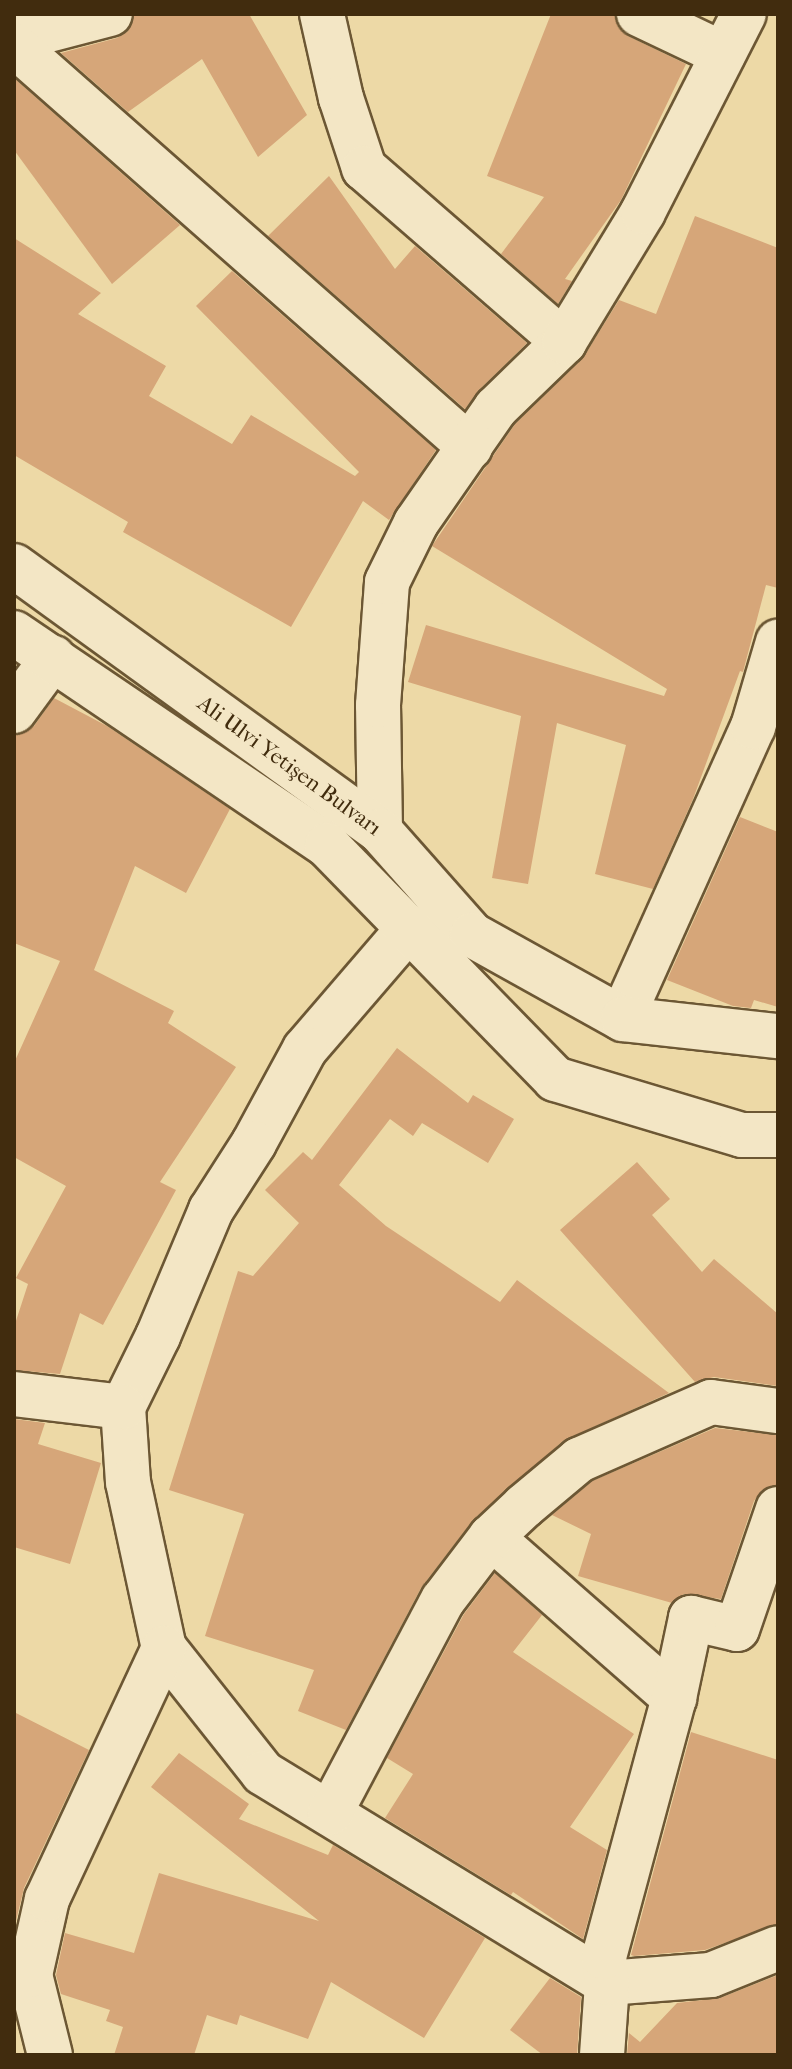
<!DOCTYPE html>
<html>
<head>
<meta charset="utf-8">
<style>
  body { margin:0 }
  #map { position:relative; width:792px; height:2069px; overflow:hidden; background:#edd9a6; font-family:"IM FELL French Canon",serif }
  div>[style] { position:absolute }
  .building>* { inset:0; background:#d6a679 }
  .roads { filter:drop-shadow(2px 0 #6c5734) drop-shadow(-2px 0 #6c5734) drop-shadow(0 2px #6c5734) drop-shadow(0 -2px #6c5734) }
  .minor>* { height:44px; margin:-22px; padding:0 22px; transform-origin:22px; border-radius:22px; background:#f3e6c5 }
  .secondary>* { height:44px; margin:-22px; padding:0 22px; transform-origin:22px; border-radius:22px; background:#f3e6c5 }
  span { translate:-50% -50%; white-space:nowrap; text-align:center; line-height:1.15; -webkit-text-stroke:8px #f3e6c5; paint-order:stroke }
  .street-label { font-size:22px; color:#412c0e }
  .frame { position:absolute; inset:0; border:16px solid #412c0e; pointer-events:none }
</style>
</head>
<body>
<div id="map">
  <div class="building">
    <i style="clip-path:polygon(134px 14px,249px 14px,307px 115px,258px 157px,202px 59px,128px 112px,61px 53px,117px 38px,128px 31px)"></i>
    <i style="clip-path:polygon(551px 14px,614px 14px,618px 27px,628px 36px,686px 64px,621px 200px,565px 279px,572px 281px,558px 304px,501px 254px,544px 197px,487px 176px)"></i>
    <i style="clip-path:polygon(14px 78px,180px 225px,112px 284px,14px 150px)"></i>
    <i style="clip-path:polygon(329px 176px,395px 269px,415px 246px,527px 343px,479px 390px,465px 409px,268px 236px)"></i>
    <i style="clip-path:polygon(695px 216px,778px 248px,778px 588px,766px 585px,743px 672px,740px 671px,693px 799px,653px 889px,595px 874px,626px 745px,557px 723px,528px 884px,492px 878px,521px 716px,408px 682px,426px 625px,664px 696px,667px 689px,432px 546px,515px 424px,583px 358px,619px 300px,656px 314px)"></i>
    <i style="clip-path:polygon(14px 238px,101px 293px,78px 314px,166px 366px,149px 396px,232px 444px,251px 415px,355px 476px,359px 472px,196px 306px,232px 271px,436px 450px,389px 520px,363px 501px,291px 627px,123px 532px,128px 522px,14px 455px)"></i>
    <i style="clip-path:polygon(54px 698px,107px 726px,230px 809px,186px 893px,135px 866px,94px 970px,174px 1011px,168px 1023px,236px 1067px,160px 1182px,176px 1190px,103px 1325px,80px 1313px,60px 1374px,14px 1370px,14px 1327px,28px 1284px,16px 1278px,66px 1186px,14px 1157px,14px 1063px,60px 961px,14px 943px,14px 736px,34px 726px)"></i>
    <i style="clip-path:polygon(740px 817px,778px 832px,778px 1007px,754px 1000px,751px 1008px,733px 1006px,667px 980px)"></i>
    <i style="clip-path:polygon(397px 1048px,468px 1103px,473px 1095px,514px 1119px,488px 1163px,422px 1123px,413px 1136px,390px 1119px,339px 1185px,386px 1226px,500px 1302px,517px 1280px,669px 1393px,563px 1441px,474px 1519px,421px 1588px,346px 1730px,298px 1711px,314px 1670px,205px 1636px,244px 1514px,169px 1490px,238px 1271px,253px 1276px,299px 1223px,265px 1190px,303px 1152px,312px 1160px)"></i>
    <i style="clip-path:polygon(637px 1162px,670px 1199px,652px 1215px,702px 1272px,714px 1259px,778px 1314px,778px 1386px,714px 1377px,695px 1382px,560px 1230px)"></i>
    <i style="clip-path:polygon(14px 1419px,45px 1423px,38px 1444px,101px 1463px,70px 1564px,14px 1547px)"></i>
    <i style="clip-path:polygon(715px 1428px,778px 1435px,778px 1485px,762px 1490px,754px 1501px,721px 1599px,684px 1594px,672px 1603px,578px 1576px,591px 1534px,552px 1515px,592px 1481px)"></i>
    <i style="clip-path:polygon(495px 1573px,542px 1615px,513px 1652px,634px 1734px,570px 1827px,607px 1850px,583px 1939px,513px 1892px,511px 1895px,385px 1818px,413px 1774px,387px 1758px,464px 1614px)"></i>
    <i style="clip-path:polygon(14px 1712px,89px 1750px,24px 1888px,16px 1921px)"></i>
    <i style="clip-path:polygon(691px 1732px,778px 1760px,778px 1924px,705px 1950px,634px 1956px,631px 1955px)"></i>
    <i style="clip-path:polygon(179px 1753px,249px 1804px,239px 1819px,328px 1855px,333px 1845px,485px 1938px,424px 2038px,331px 1982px,308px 2039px,240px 2015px,237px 2025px,207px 2015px,194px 2055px,114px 2055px,123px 2027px,106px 2021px,110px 2010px,61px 1994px,56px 1975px,65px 1933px,134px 1953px,159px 1873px,319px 1921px,151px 1787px)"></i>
    <i style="clip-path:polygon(778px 1975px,778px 2055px,627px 2055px,629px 2033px,640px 2042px,677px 2003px,720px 1998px)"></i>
    <i style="clip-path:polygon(550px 1978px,581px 1997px,577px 2055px,543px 2055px,510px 2030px)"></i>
  </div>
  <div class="roads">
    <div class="minor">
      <i style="left:322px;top:14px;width:86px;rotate:77.3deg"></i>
      <i style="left:341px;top:98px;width:74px;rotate:71.8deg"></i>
      <i style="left:364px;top:168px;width:265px;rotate:41deg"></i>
      <i style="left:639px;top:14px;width:93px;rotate:25.5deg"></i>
      <i style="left:14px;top:39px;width:99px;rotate:-14.6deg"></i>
      <i style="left:14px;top:45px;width:608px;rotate:41.4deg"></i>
      <i style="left:14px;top:711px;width:66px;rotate:-53.7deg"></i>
      <i style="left:380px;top:831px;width:126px;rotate:-90.9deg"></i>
      <i style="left:378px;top:705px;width:123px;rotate:-85.8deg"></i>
      <i style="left:387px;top:582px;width:66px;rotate:-63.8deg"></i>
      <i style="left:416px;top:523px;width:140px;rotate:-55.2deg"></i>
      <i style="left:496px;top:408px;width:95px;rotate:-44.1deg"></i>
      <i style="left:564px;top:342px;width:152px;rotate:-58.7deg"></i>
      <i style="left:643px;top:212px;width:222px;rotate:-63deg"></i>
      <i style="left:410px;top:927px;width:161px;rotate:130.7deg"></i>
      <i style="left:305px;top:1049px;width:107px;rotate:118.5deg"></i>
      <i style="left:254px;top:1143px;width:80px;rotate:122.7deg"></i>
      <i style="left:211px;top:1210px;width:137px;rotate:112.8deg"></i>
      <i style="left:158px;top:1336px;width:79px;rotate:116.2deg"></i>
      <i style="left:123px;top:1407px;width:75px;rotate:86.2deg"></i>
      <i style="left:128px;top:1482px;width:170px;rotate:77.8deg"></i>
      <i style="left:164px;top:1648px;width:159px;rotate:51.6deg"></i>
      <i style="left:263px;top:1773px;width:403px;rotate:31.4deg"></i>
      <i style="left:607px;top:1983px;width:104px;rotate:-4.4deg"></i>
      <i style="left:711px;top:1975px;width:72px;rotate:-21.9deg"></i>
      <i style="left:622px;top:1018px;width:319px;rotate:-65.8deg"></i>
      <i style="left:753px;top:727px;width:89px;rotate:-73.6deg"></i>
      <i style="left:14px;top:1394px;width:110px;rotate:6.8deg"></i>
      <i style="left:491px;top:1537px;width:244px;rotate:41.3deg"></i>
      <i style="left:330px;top:1813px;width:241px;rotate:-62.1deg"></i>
      <i style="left:443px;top:1600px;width:79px;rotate:-52.7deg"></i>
      <i style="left:491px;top:1537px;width:45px;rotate:-43.2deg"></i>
      <i style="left:524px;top:1506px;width:72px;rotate:-39.9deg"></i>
      <i style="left:579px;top:1460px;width:144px;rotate:-23.7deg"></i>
      <i style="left:711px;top:1402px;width:68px;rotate:7.7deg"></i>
      <i style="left:50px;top:2055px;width:82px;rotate:-104deg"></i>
      <i style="left:30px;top:1975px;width:78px;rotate:-77.4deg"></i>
      <i style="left:47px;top:1899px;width:277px;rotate:-65deg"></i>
      <i style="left:602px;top:2055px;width:72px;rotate:-86deg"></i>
      <i style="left:607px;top:1983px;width:26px;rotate:-97deg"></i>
      <i style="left:604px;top:1957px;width:268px;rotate:-74.9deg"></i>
      <i style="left:674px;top:1698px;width:82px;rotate:-78deg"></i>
      <i style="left:691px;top:1618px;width:47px;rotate:13.4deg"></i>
      <i style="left:737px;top:1629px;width:127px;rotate:-71.1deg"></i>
    </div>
    <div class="secondary">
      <i style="left:14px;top:566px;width:452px;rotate:35.9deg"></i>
      <i style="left:380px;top:831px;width:139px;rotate:48.5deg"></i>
      <i style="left:472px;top:935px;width:173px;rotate:29.1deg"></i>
      <i style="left:623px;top:1019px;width:156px;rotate:6.3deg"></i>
      <i style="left:14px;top:633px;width:378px;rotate:34.1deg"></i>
      <i style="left:327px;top:845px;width:327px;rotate:45.7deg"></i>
      <i style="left:555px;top:1079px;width:195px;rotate:16.7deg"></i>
      <i style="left:742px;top:1135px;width:36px"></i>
    </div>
  </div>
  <div class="street-label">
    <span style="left:289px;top:766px;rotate:36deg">Ali Ulvi Yetişen Bulvarı</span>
  </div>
  <div class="frame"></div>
</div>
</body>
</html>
